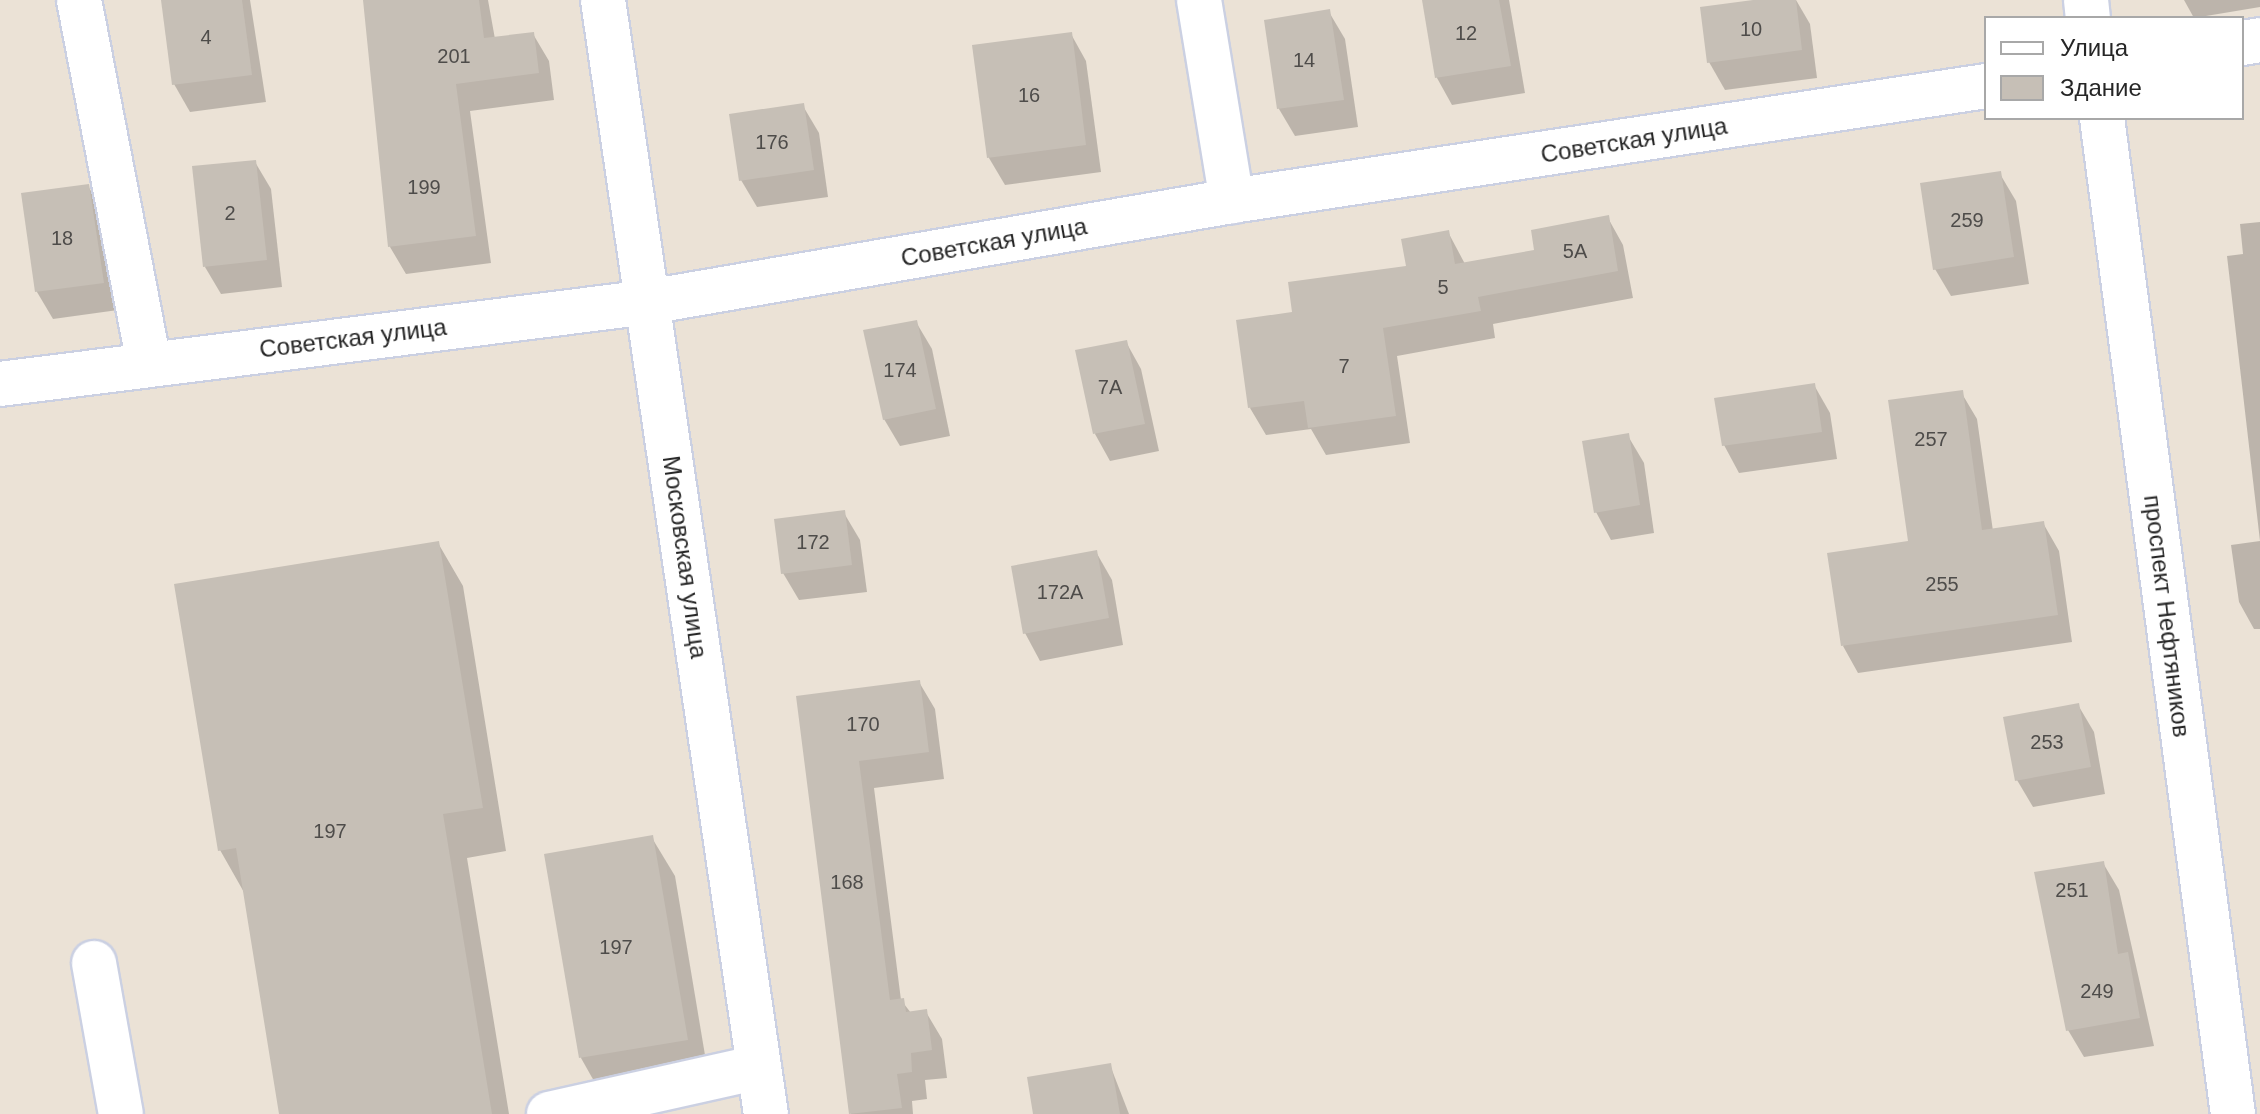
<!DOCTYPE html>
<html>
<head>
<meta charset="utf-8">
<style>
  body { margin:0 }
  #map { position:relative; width:2260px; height:1114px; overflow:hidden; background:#ebe2d6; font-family:Arial,sans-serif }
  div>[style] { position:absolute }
  .shadow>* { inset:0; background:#0003 }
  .building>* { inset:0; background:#c6bfb6 }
  .roads { filter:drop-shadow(2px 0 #cbd0e2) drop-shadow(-2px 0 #cbd0e2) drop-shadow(0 2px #cbd0e2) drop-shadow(0 -2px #cbd0e2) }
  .minor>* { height:44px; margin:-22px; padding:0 22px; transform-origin:22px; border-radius:22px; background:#fff }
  span { translate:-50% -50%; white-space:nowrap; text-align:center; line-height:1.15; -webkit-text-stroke:6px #fff; paint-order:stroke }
  .number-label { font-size:20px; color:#4e4c4a }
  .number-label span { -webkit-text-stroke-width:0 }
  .street-label { font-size:24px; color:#262626 }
  .legend { position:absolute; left:1984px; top:16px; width:260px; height:104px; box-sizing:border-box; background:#fff; border:2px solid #a8a8a8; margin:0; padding:10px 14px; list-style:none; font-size:24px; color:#262626 }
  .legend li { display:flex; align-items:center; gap:16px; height:40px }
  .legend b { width:40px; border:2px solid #a8a8a8 }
</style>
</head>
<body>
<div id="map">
  <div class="shadow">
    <i style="clip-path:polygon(162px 0,250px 0,266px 102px,190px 112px,174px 84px)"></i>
    <i style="clip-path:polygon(365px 0,488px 0,495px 39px,533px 34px,549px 61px,554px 100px,470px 111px,491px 263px,406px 274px,390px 247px)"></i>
    <i style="clip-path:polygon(1424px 0,1509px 0,1525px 93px,1452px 105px,1437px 78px)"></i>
    <i style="clip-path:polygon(1768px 0,1796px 0,1810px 24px,1817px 78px,1725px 90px,1709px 62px)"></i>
    <i style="clip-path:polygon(2184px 0,2260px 0,2260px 7px,2194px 18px)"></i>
    <i style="clip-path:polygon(1329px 12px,1345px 39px,1358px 127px,1295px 136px,1279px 109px,1266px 21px)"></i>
    <i style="clip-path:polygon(1071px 34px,1086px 61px,1101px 172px,1005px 185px,989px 158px,975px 47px)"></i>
    <i style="clip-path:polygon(803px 106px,819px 133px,828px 197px,757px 207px,741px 180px)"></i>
    <i style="clip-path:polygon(255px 162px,271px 189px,282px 287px,221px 294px,205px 267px)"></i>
    <i style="clip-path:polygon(2000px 174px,2016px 201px,2029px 284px,1951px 296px,1935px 269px)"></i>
    <i style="clip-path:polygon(88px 186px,104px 214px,118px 310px,53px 319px,37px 292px,23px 195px)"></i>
    <i style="clip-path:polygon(1608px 218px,1623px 245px,1633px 298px,1493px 324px,1495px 338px,1397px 356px,1410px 443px,1326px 455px,1311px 429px,1266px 435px,1250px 408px,1294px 314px,1408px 268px,1448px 232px,1465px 264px,1537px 252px)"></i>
    <i style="clip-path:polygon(2260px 222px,2260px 629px,2254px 629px,2239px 602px,2231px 545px,2260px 541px,2227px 256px,2243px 254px,2240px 224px)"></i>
    <i style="clip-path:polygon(916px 322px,932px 349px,950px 436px,900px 446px,884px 419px)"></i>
    <i style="clip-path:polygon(1126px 342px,1141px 369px,1159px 451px,1110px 461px,1095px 434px)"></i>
    <i style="clip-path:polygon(1814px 385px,1830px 413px,1837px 459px,1739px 473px,1724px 445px)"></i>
    <i style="clip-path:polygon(1961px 392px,1977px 419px,1993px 531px,2043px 523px,2059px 551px,2072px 642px,1858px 673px,1843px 646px,1910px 543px)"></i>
    <i style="clip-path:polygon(1628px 436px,1644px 463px,1654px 533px,1611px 540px,1596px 512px)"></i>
    <i style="clip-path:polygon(844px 513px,860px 540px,867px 592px,799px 600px,783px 573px)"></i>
    <i style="clip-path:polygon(438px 543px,463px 586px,506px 851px,467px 858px,509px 1114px,281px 1114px,245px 894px,220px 850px)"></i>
    <i style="clip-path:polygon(1096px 552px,1112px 580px,1123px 645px,1040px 661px,1025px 633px)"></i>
    <i style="clip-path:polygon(919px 682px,935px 709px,944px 779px,874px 788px,901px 1000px,911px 1013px,926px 1012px,942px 1039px,947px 1078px,925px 1080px,927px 1099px,912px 1101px,913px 1114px,851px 1114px,798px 697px)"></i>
    <i style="clip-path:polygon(2078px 705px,2094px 732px,2105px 794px,2033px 807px,2017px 780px)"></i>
    <i style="clip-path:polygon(652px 838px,675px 876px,709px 1079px,603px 1097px,581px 1058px)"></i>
    <i style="clip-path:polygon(2103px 863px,2119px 890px,2154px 1046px,2084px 1057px,2068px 1030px)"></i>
    <i style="clip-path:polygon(1110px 1065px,1129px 1114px,1035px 1114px)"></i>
  </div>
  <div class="building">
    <i style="clip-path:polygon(161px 0,242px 0,252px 75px,172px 85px)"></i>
    <i style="clip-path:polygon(363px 0,479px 0,484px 38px,534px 32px,539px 73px,456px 84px,476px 236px,388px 247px)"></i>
    <i style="clip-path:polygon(1422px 0,1499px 0,1511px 66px,1435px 78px)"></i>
    <i style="clip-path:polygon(1753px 0,1796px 0,1802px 50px,1707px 63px,1700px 7px)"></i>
    <i style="clip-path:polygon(1330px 9px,1344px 100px,1277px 109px,1264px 20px)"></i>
    <i style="clip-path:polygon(1072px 32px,1086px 145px,987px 158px,972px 45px)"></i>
    <i style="clip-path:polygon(804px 103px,814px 170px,739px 181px,729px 114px)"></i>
    <i style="clip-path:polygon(256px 160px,267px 260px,203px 267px,192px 166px)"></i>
    <i style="clip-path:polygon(2001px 171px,2014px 257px,1933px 270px,1920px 183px)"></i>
    <i style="clip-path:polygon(89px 184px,104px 283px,35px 292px,21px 193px)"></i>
    <i style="clip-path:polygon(1609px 215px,1618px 271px,1478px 297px,1481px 311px,1383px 328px,1396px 416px,1308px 428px,1304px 401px,1248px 408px,1236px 320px,1292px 312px,1288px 282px,1406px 266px,1401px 239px,1449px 230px,1455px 264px,1534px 250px,1531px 230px)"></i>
    <i style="clip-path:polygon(917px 320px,936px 409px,883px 420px,863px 330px)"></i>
    <i style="clip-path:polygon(1127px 340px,1145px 424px,1093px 434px,1075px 350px)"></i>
    <i style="clip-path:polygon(1815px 383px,1822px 432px,1722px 446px,1714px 398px)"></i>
    <i style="clip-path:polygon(1963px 390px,1982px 530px,2044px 521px,2058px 615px,1841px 646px,1827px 553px,1908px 541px,1888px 400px)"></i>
    <i style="clip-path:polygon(1629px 433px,1640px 505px,1594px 513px,1582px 441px)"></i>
    <i style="clip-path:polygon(845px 510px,852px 565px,781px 574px,774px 519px)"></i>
    <i style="clip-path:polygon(439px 541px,483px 808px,443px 814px,492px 1114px,279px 1114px,236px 848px,218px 851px,174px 584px)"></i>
    <i style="clip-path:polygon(1097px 550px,1109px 618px,1023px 634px,1011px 566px)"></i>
    <i style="clip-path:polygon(920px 680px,929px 752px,859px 761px,890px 1000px,904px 998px,906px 1012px,927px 1009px,932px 1050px,911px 1053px,912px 1072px,897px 1074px,902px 1108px,849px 1114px,796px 696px)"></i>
    <i style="clip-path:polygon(2079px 703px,2091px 767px,2015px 781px,2003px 717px)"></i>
    <i style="clip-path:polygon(653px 835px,688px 1040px,579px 1058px,544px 854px)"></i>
    <i style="clip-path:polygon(2104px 861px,2118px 954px,2128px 952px,2140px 1018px,2066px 1031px,2034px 872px)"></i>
    <i style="clip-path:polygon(1111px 1063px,1120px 1114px,1033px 1114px,1027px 1077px)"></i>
  </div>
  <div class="roads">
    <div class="minor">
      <i style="left:79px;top:0;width:370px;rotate:79.1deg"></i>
      <i style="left:603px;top:0;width:1126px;rotate:81.68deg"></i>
      <i style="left:1199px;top:0;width:204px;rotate:80.7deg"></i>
      <i style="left:2086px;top:0;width:18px;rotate:84deg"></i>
      <i style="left:2242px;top:43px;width:18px;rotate:-9deg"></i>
      <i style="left:2102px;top:118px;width:1005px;rotate:82.51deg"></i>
      <i style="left:0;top:384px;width:653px;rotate:-7.21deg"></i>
      <i style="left:648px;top:302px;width:593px;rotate:-9.81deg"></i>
      <i style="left:1232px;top:201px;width:763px;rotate:-8.67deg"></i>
      <i style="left:94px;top:963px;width:153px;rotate:79.9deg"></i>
      <i style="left:549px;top:1114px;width:215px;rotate:-12.6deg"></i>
    </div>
  </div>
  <div class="number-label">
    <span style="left:1751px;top:29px">10</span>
    <span style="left:1466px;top:33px">12</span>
    <span style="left:206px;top:37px">4</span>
    <span style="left:454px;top:56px">201</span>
    <span style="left:1304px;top:60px">14</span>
    <span style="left:1029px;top:95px">16</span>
    <span style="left:772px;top:142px">176</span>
    <span style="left:424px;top:187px">199</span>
    <span style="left:230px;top:213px">2</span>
    <span style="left:1967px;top:220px">259</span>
    <span style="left:62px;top:238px">18</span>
    <span style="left:1575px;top:251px">5А</span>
    <span style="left:1443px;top:287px">5</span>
    <span style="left:1344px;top:366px">7</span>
    <span style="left:900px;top:370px">174</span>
    <span style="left:1110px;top:387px">7А</span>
    <span style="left:1931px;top:439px">257</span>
    <span style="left:813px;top:542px">172</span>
    <span style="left:1942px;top:584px">255</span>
    <span style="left:1060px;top:592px">172А</span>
    <span style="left:863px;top:724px">170</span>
    <span style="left:2047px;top:742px">253</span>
    <span style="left:330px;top:831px">197</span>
    <span style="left:847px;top:882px">168</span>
    <span style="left:2072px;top:890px">251</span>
    <span style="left:616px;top:947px">197</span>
    <span style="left:2097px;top:991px">249</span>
  </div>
  <div class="street-label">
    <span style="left:1634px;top:140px;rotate:-9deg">Советская улица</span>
    <span style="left:994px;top:242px;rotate:-10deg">Советская улица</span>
    <span style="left:353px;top:338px;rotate:-7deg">Советская улица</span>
    <span style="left:685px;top:557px;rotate:82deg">Московская улица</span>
    <span style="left:2167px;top:616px;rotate:83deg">проспект Нефтяников</span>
  </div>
  <ul class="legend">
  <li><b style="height:10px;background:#fff"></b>Улица</li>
  <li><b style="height:22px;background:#c6bfb6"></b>Здание</li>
  </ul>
</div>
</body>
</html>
